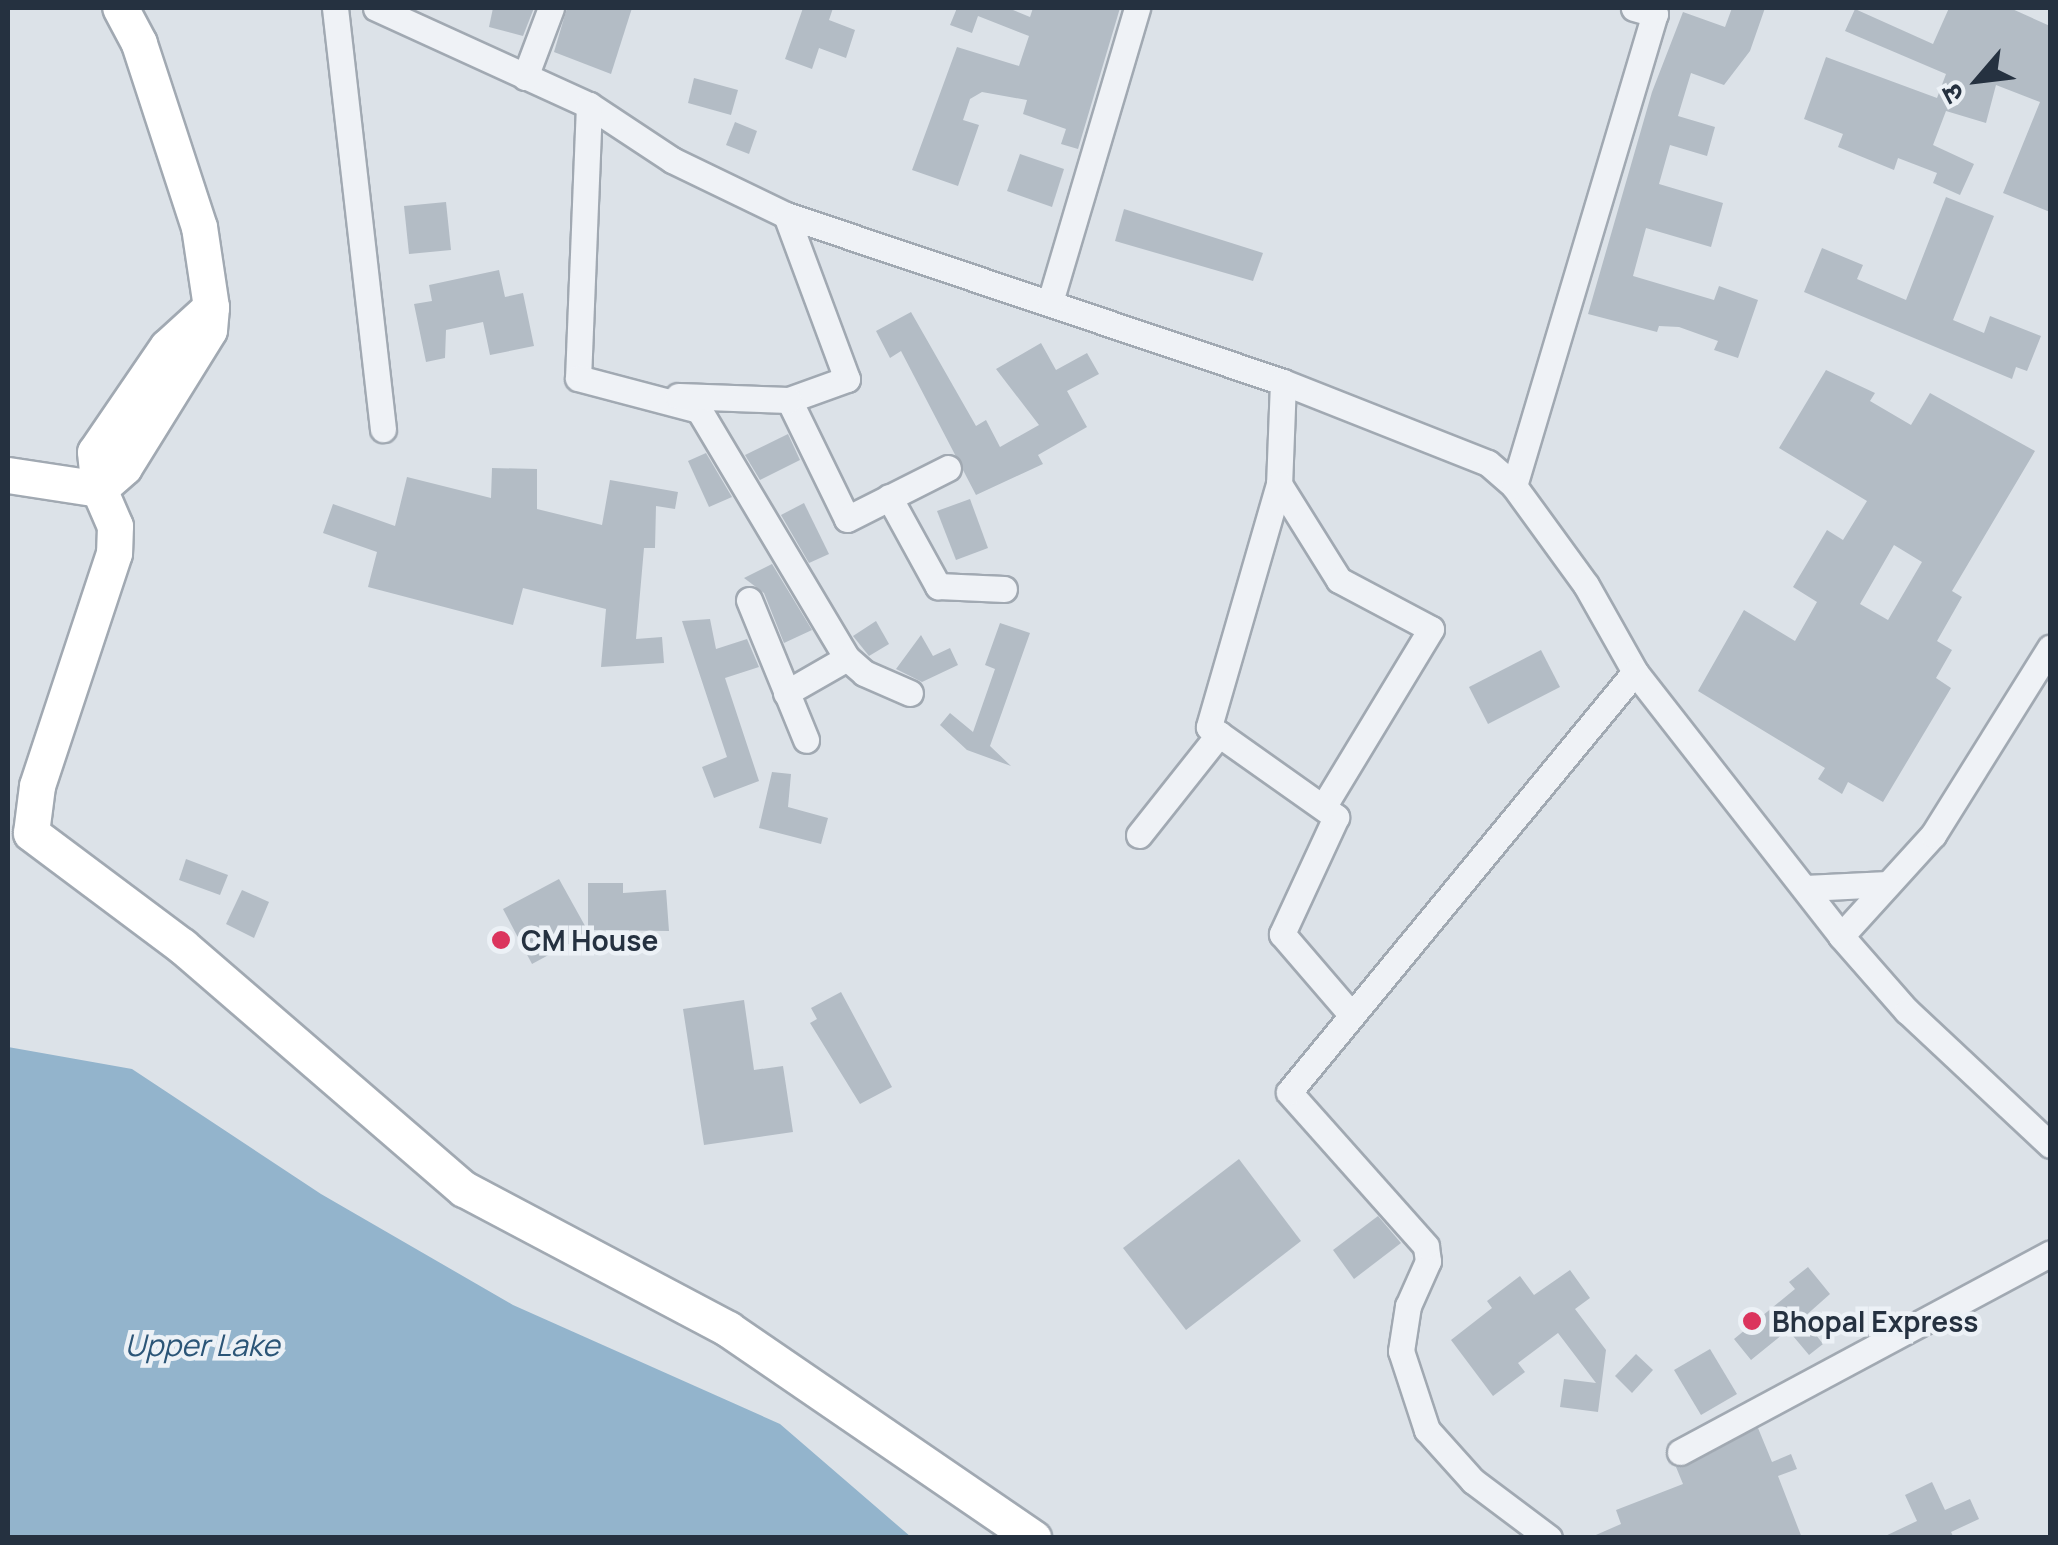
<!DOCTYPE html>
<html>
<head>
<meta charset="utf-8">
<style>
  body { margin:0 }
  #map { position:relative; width:2058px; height:1545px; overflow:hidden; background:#dce2e8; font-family:Manrope,"Noto Sans Devanagari",sans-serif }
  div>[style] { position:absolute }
  .water>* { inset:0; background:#93b4cc }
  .building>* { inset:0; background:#b3bcc5 }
  .roads { filter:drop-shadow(2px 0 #a1a9b2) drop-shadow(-2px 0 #a1a9b2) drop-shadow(0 2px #a1a9b2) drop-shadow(0 -2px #a1a9b2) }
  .street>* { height:25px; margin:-12.5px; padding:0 12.5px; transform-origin:12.5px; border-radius:12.5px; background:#eff2f6 }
  .secondary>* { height:35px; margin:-17.5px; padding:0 17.5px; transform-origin:17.5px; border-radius:17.5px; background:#fff }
  .dots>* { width:28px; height:28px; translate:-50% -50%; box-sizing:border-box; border:5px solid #ecf1f6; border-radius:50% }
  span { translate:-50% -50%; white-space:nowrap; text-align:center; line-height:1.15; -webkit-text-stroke:9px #ecf1f6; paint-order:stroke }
  .poi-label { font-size:28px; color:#253140; font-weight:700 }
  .left { translate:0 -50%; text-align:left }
  .water-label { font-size:30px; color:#2b5577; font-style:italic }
  .frame { position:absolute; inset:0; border:10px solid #253140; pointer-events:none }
  .north { position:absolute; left:1928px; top:30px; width:100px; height:100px; -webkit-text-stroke:8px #ecf1f6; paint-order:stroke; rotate:242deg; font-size:28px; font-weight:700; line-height:40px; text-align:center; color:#253140 }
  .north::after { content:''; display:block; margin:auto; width:35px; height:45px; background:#253140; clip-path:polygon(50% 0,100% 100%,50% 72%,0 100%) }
</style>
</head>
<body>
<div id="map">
  <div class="water">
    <i style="clip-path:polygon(8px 1047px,132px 1069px,321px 1194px,513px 1305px,780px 1424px,911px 1537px,8px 1537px)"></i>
  </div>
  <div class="building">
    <i style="clip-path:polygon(493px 8px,534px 8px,523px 36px,489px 27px)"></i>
    <i style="clip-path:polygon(567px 8px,632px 8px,611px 74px,554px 52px)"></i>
    <i style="clip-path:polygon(803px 8px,833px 8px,829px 20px,855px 30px,846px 58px,819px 48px,812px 69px,785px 59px)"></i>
    <i style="clip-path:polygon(957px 8px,1008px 8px,1030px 17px,1033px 8px,1120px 8px,1078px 149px,1061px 144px,1066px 129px,1023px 114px,1027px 100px,982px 92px,970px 99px,963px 120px,979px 125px,958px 186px,912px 170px,957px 47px,1019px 66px,1029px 36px,978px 16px,972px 33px,950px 25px)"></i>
    <i style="clip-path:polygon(1732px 8px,1765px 8px,1750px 51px,1724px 85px,1691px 73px,1678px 116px,1715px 127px,1707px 156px,1670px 145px,1659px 184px,1723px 203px,1711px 247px,1646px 228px,1633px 276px,1714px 300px,1719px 286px,1758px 300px,1738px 358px,1714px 350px,1718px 341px,1679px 327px,1659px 326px,1657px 332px,1588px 314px,1652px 92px,1683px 12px,1725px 27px)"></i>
    <i style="clip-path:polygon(1949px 8px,2010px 8px,2050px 26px,2050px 212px,2003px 193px,2040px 102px,1996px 85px,1986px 123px,1946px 111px,1933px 145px,1974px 164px,1960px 195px,1933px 183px,1937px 173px,1898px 158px,1894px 170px,1838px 147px,1843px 134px,1804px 119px,1826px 57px,1937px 98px,1946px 74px,1845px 31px,1855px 9px,1933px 44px)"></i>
    <i style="clip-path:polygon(694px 78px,738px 90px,731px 115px,688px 103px)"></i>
    <i style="clip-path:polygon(735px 122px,757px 131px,749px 154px,726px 145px)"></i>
    <i style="clip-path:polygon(1020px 154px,1064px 169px,1052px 207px,1007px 191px)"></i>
    <i style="clip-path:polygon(1946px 197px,1994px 216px,1953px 320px,1984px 333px,1990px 316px,2041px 336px,2027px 371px,2016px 367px,2012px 379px,1804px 292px,1822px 248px,1863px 265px,1857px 279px,1906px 300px)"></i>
    <i style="clip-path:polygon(446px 202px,451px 250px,409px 254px,404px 206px)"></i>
    <i style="clip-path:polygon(1124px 209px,1263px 253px,1253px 281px,1115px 241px)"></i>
    <i style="clip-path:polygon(499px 270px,505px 297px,523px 293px,534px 346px,490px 355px,483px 322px,446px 330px,445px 358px,426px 362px,414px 304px,432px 301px,429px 285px)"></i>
    <i style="clip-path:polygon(911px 312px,976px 426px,986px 420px,1000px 447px,1039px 425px,996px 369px,1041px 343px,1056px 370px,1087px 353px,1099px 374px,1067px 391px,1087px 427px,1038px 455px,1043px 464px,976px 495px,901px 351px,890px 358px,876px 331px)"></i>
    <i style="clip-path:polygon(evenodd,1826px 370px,1875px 393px,1870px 401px,1911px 425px,1930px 393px,2035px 451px,1952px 591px,1962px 597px,1937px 641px,1952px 650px,1936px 678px,1951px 688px,1883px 802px,1848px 782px,1842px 794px,1818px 779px,1825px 768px,1698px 691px,1744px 610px,1795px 641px,1817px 602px,1793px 587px,1827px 530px,1843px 540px,1867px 501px,1779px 448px,1826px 370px,1894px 545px,1922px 562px,1888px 620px,1860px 604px,1894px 545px)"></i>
    <i style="clip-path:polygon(788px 434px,800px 460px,760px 480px,745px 455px)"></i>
    <i style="clip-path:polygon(706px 453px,732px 497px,709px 507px,688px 461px)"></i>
    <i style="clip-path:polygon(492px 468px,537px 469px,537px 509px,602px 525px,610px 480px,678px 492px,675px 509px,656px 506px,655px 548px,644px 548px,636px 639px,662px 637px,664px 663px,601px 667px,606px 609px,523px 588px,513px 625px,368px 587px,377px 552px,323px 533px,333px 504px,395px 526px,407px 477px,491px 498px)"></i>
    <i style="clip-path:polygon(970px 499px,988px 548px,956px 560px,937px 511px)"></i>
    <i style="clip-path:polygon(804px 503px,829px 554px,809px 563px,781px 515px)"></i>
    <i style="clip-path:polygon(772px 564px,812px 630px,784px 643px,764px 593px,744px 578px)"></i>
    <i style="clip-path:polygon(710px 619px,716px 649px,747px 639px,759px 667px,725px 678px,759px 781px,714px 798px,702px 767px,727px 757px,682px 621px)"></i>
    <i style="clip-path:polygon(876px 621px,889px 644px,869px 656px,853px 636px)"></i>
    <i style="clip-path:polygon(1000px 623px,1030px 633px,990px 746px,1011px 766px,967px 750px,940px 725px,950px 713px,973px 732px,995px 669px,985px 665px)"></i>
    <i style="clip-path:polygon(921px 635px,933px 656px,950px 648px,958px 665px,922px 682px,896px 669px)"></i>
    <i style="clip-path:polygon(1541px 650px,1560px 687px,1488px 724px,1469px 687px)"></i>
    <i style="clip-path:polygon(772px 772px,791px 774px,788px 807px,828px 818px,821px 844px,759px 828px)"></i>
    <i style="clip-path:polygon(186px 859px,228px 875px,220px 895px,179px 880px)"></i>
    <i style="clip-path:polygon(559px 879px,589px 933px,532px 964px,503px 909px)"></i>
    <i style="clip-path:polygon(588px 883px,623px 883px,623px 893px,666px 890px,669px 931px,588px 930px)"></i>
    <i style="clip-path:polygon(242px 890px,269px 902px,254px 938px,226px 924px)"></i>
    <i style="clip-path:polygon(841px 992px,892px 1087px,860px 1104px,810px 1023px,817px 1019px,811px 1008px)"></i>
    <i style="clip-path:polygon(744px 1000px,754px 1070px,783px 1066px,793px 1132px,704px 1145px,683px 1009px)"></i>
    <i style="clip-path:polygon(1239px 1159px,1301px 1241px,1186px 1330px,1123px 1248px)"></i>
    <i style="clip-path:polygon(1378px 1216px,1401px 1243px,1354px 1279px,1333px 1250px)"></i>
    <i style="clip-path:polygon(1808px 1267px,1830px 1294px,1803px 1318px,1823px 1344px,1809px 1355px,1788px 1330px,1751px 1360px,1734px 1339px,1795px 1289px,1789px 1282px)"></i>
    <i style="clip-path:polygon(1570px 1270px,1590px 1298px,1575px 1309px,1606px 1350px,1598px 1412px,1560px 1407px,1564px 1379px,1596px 1383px,1558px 1333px,1518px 1363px,1525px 1372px,1493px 1396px,1451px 1340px,1492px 1308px,1487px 1301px,1520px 1276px,1534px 1295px)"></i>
    <i style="clip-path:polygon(1710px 1349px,1737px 1394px,1701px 1415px,1674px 1370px)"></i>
    <i style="clip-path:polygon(1636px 1354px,1653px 1370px,1632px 1393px,1615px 1376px)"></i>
    <i style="clip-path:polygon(1758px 1428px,1772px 1462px,1791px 1454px,1797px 1469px,1778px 1476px,1802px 1538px,1589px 1538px,1621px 1524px,1616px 1510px,1683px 1484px,1676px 1467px)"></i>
    <i style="clip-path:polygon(1932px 1482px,1945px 1510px,1970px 1499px,1979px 1519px,1951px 1532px,1954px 1538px,1881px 1538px,1917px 1521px,1905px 1495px)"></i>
  </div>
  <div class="roads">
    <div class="street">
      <i style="left:335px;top:8px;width:424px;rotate:83.5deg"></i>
      <i style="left:376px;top:8px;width:234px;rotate:24.5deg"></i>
      <i style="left:589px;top:105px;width:100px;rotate:33.5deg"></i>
      <i style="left:672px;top:160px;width:127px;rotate:25.8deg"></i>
      <i style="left:786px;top:215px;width:524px;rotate:18.57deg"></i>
      <i style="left:1283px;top:382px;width:220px;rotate:21.6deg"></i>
      <i style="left:1488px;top:463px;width:35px;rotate:41deg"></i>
      <i style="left:1514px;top:486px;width:122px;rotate:54deg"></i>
      <i style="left:1586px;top:585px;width:100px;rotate:60.6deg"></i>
      <i style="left:1635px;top:672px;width:335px;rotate:52deg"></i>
      <i style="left:1841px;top:936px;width:100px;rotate:48.7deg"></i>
      <i style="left:1907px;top:1011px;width:196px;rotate:43.1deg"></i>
      <i style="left:525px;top:77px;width:74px;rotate:-69.4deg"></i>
      <i style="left:589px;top:105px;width:273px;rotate:92.3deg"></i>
      <i style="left:578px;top:378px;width:125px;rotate:14.8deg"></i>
      <i style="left:699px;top:410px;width:289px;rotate:59.2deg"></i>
      <i style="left:847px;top:658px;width:23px;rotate:41deg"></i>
      <i style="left:864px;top:673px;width:50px;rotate:23.5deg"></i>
      <i style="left:786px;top:215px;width:175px;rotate:69.6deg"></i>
      <i style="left:847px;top:379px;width:62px;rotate:160.1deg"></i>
      <i style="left:789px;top:400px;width:132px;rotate:64deg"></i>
      <i style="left:847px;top:519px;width:113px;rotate:-26.8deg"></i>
      <i style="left:1050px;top:302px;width:307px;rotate:-73.5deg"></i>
      <i style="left:1283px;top:382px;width:102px;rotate:92.2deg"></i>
      <i style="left:1279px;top:484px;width:253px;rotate:106.1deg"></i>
      <i style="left:1209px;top:727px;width:156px;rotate:35.3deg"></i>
      <i style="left:1336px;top:817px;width:129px;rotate:114.8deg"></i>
      <i style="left:1282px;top:934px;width:104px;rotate:49.3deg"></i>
      <i style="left:678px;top:396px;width:111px;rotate:2.1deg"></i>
      <i style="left:1279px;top:484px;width:113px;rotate:58deg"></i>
      <i style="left:1339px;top:580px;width:104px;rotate:28deg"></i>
      <i style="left:1431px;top:629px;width:207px;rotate:121.2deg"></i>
      <i style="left:1514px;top:486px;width:493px;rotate:-73.4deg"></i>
      <i style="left:1655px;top:14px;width:22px;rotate:-164deg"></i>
      <i style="left:889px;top:497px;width:102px;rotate:61.2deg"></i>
      <i style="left:938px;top:586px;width:66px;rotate:2.6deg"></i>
      <i style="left:749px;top:600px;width:151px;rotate:67.8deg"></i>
      <i style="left:786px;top:693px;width:70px;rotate:-29.8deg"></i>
      <i style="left:1139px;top:835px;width:129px;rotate:-51.6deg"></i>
      <i style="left:1805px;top:888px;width:83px;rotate:-2.8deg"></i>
      <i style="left:1841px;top:936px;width:137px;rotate:-47.7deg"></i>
      <i style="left:1933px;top:835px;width:221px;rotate:-58deg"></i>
      <i style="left:1680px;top:1452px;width:420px;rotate:-28.2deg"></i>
      <i style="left:1549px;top:1538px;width:95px;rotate:-143.1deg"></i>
      <i style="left:1473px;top:1481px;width:69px;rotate:-132deg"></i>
      <i style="left:1427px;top:1430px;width:83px;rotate:-108.2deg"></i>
      <i style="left:1401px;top:1351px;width:46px;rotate:-81.2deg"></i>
      <i style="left:1408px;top:1306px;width:49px;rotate:-66deg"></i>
      <i style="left:1428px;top:1261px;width:15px;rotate:-98deg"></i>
      <i style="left:1426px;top:1246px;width:206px;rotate:-131.7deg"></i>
      <i style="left:1289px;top:1092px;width:544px;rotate:-50.52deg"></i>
    </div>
    <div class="secondary">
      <i style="left:211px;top:307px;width:59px;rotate:137.7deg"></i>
      <i style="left:167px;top:347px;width:127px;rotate:124.4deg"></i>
      <i style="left:95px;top:452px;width:37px;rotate:84deg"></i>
      <i style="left:99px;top:489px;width:40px;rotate:66.6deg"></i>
      <i style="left:115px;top:526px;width:27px;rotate:92deg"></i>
      <i style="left:114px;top:553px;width:245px;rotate:108.3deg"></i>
      <i style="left:37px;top:786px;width:47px;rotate:97.3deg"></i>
      <i style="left:31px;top:833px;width:189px;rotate:36.8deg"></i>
      <i style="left:182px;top:946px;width:372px;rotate:40.8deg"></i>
      <i style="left:464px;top:1189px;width:299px;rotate:27.9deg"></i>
      <i style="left:728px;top:1329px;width:370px;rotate:34.4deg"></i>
      <i style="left:8px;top:475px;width:92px;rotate:8.7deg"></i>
      <i style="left:99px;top:489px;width:33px;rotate:-41deg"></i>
      <i style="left:124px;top:467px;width:161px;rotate:-58.2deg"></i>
      <i style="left:209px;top:330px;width:23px;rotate:-85deg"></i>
      <i style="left:211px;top:307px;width:81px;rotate:-98.5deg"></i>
      <i style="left:199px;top:227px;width:194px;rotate:-108.1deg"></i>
      <i style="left:139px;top:43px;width:40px;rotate:-118deg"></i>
    </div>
  </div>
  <div class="dots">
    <i style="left:501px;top:940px;background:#db345d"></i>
    <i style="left:1752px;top:1321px;background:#db345d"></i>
  </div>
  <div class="poi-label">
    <span class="left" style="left:521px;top:940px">CM House</span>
    <span class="left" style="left:1772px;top:1321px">Bhopal Express</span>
  </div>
  <div class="water-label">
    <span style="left:202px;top:1345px">Upper Lake</span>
  </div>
  <div class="frame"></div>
  <div class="north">उ</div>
</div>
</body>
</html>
